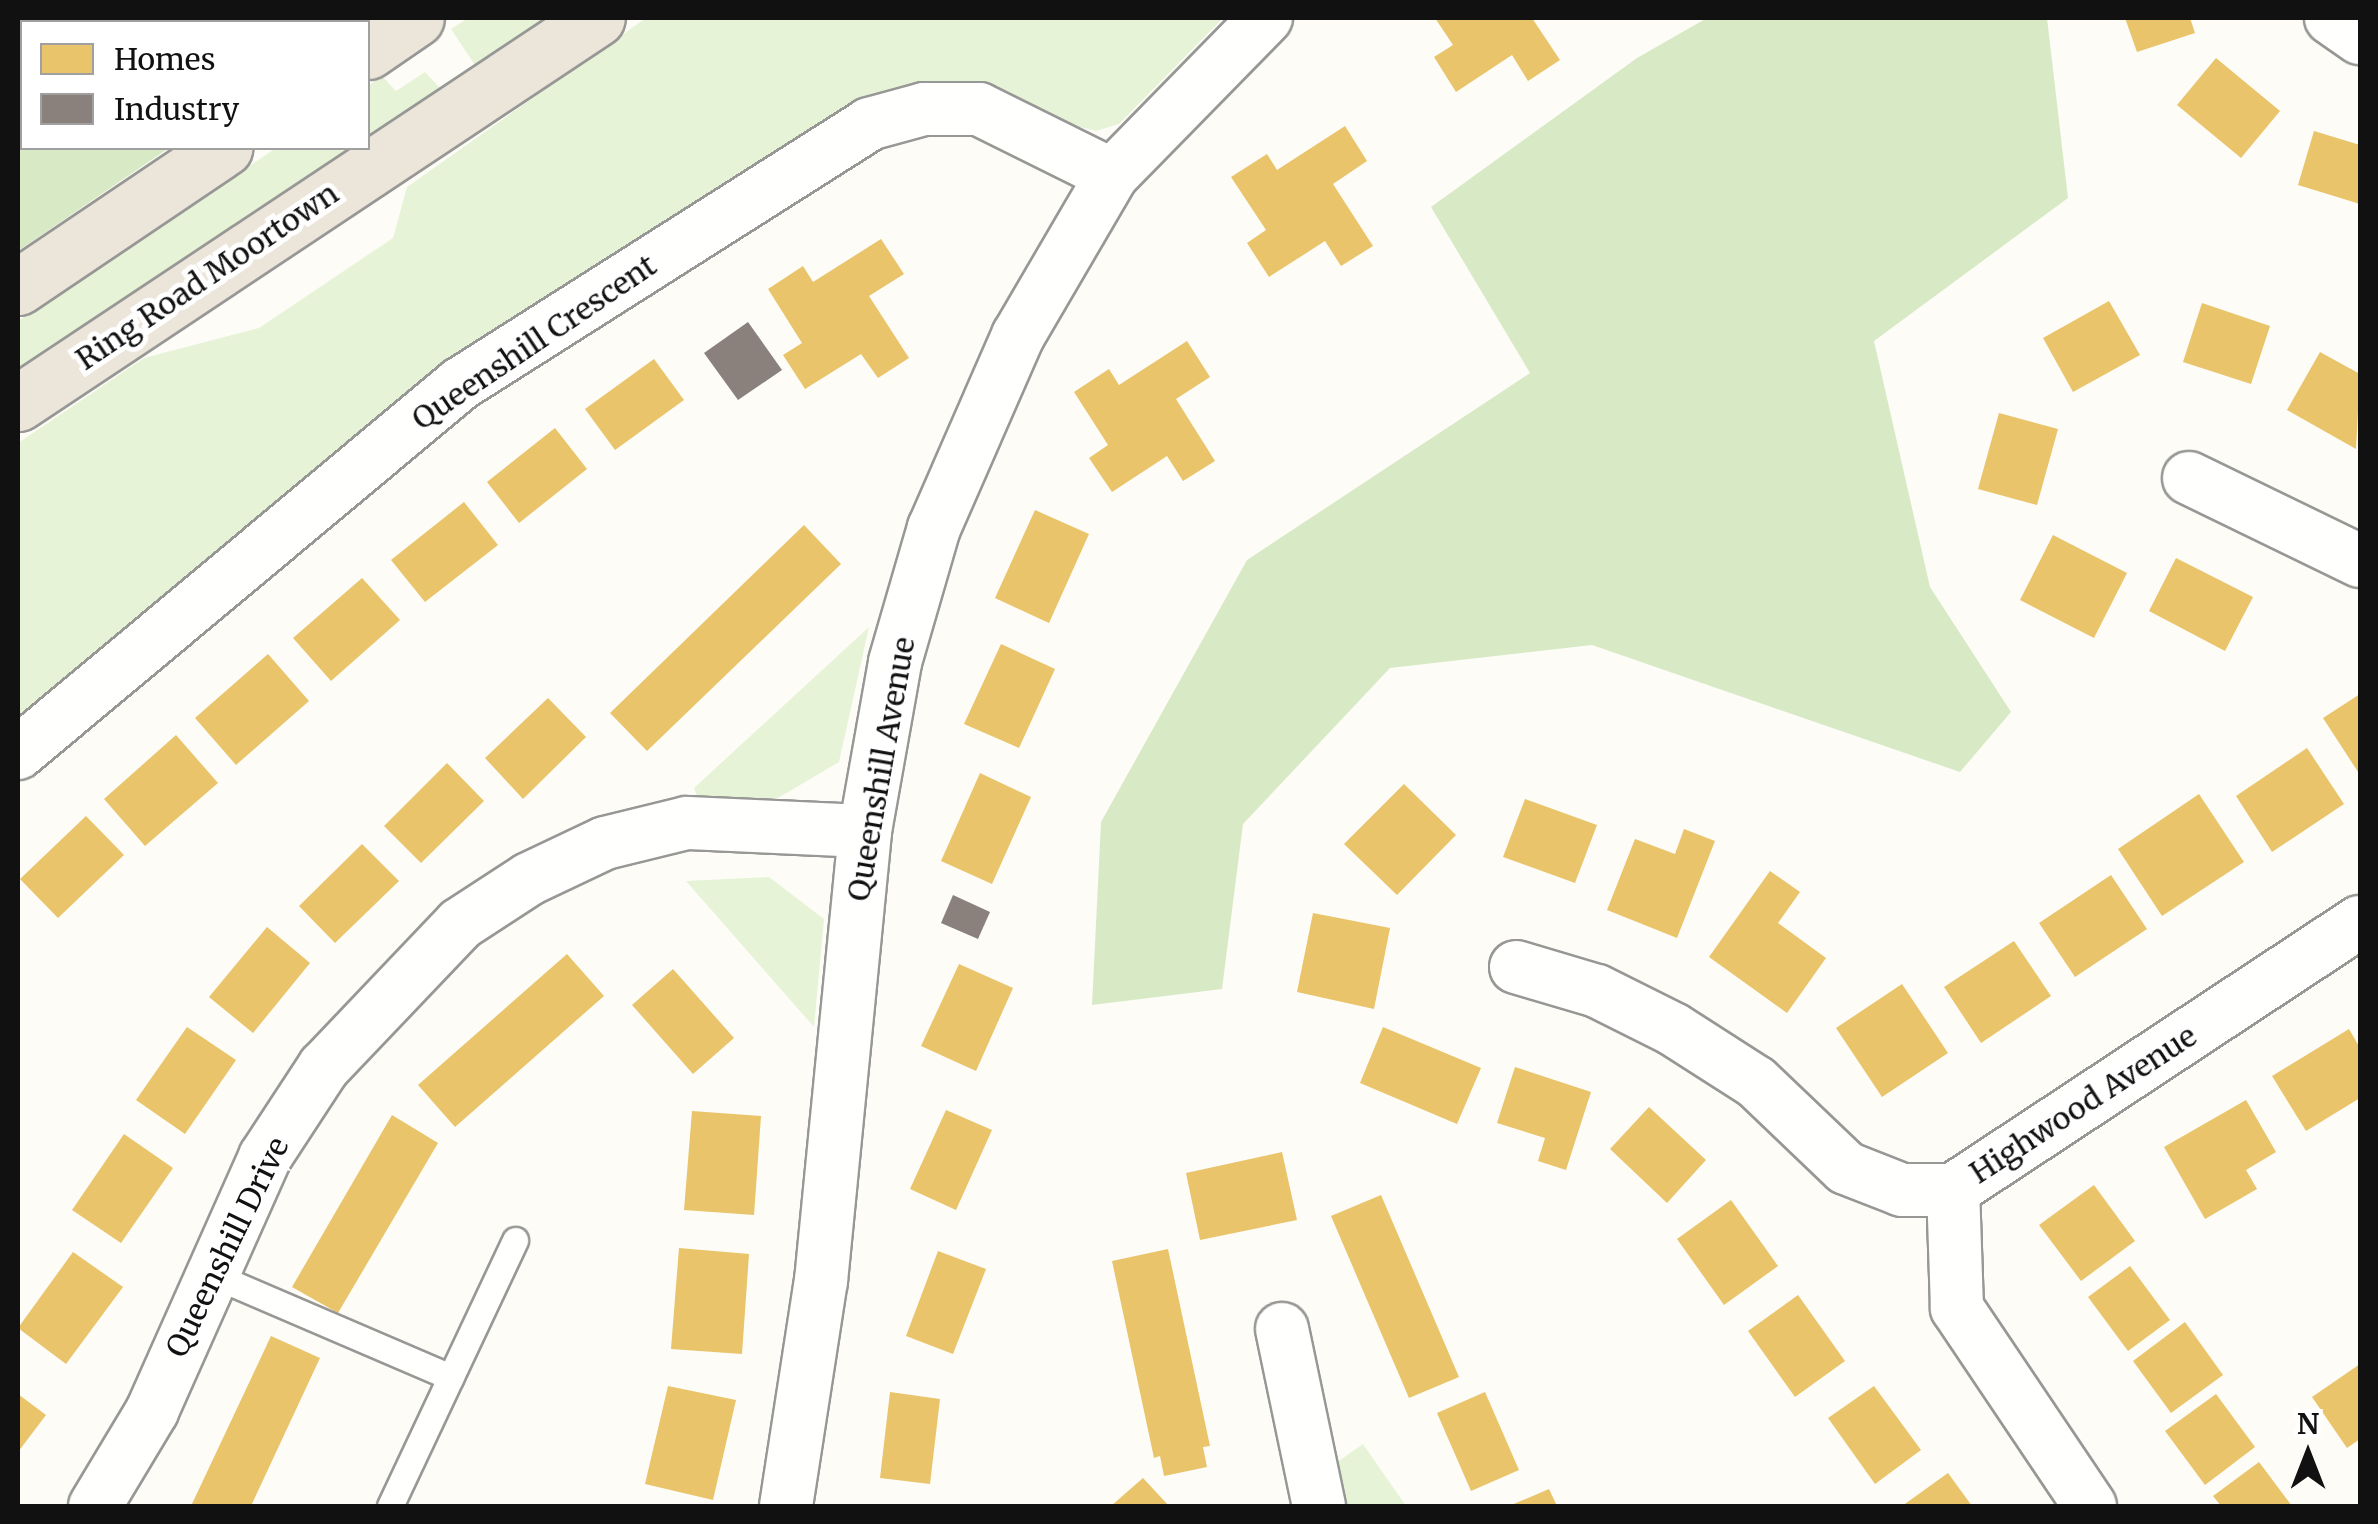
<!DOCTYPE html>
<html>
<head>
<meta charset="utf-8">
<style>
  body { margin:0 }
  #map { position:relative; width:2378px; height:1524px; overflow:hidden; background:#fdfcf7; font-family:Merriweather,serif }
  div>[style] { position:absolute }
  .green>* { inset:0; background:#e7f3d7 }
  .forest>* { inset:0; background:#d8eac5 }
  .homes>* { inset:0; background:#e9c46a }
  .industry>* { inset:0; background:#8a817c }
  .roads { filter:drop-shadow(2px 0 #979795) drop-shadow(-2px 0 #979795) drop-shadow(0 2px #979795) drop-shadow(0 -2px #979795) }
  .service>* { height:25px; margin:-12.5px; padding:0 12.5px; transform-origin:12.5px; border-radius:12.5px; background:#fffffe }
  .minor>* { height:52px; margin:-26px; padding:0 26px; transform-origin:26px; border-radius:26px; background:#fffffe }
  .trunk>* { height:55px; margin:-27.5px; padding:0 27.5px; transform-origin:27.5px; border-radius:27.5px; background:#ece5da }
  span { translate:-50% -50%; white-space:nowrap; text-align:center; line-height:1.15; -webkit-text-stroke:10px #fff; paint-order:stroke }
  .street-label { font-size:30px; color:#111 }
  .frame { position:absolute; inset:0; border:20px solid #111; pointer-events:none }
  .legend { position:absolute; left:20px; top:20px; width:350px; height:130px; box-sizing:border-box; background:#fff; border:2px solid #a0a0a0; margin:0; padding:12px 18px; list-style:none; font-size:30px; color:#111 }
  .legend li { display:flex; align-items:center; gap:20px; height:50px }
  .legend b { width:50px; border:2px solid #a0a0a0 }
  .north { position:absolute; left:2258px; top:1404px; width:100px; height:100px; -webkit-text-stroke:8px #fff; paint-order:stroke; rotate:0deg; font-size:28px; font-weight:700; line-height:40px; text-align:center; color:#111 }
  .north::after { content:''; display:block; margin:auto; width:35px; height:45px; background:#111; clip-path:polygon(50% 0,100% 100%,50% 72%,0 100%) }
</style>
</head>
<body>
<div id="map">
  <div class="green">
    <i style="clip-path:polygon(468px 18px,546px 18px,475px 65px,451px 29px)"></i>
    <i style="clip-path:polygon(646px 18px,1223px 18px,1119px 124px,1096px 131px,1068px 124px,1005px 90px,961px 82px,904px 87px,844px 109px,729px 179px,299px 481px,18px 731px,18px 443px,144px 358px,259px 328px,393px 238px,407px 187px)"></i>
    <i style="clip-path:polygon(425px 72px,440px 88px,368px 136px,368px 86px,382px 76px,396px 91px)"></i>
    <i style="clip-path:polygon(276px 148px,350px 148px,18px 370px,18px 321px)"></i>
    <i style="clip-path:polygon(869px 627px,839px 762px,778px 798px,698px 798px,694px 788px)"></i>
    <i style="clip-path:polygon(769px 877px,824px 919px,814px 1027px,686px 881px)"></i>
    <i style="clip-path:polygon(1363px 1444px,1406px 1506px,1339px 1506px,1330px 1467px)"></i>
  </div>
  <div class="forest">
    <i style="clip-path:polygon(18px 18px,358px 18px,22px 22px,22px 148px,169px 148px,18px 251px)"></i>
    <i style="clip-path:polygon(1707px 18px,2047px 18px,2068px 198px,1874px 341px,1930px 587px,2011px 712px,1960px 772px,1592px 645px,1390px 668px,1243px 824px,1222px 989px,1092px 1005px,1101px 822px,1247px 560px,1530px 373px,1431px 207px,1637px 58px)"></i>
  </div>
  <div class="homes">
    <i style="clip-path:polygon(1435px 18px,1532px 18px,1560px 60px,1528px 81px,1512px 55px,1456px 92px,1434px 57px,1453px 45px)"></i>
    <i style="clip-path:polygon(2125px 18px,2190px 18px,2195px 33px,2137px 52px)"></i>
    <i style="clip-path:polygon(2216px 58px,2280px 111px,2241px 158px,2177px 105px)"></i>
    <i style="clip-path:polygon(1345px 126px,1367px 161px,1333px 184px,1373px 246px,1341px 266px,1325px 241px,1269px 277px,1247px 243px,1266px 230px,1231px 177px,1267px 154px,1277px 170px)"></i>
    <i style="clip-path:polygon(2314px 131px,2360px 145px,2360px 204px,2298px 185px)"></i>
    <i style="clip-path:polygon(881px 239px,904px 274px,869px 296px,909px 358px,878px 378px,861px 354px,805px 389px,783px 355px,802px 343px,768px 289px,803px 266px,813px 282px)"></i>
    <i style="clip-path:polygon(2109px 301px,2140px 355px,2073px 392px,2043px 338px)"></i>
    <i style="clip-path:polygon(2202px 303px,2270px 326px,2251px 384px,2183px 362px)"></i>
    <i style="clip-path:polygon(1187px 341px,1210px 377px,1176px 399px,1215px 461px,1183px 481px,1167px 456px,1112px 492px,1089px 458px,1108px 445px,1074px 392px,1109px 369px,1119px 385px)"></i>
    <i style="clip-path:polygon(2320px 352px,2360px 374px,2356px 449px,2287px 410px)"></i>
    <i style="clip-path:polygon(654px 359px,684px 400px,615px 450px,585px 409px)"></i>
    <i style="clip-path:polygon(1999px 413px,2058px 429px,2037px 505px,1978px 489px)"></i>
    <i style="clip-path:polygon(555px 428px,587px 469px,519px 523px,487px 482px)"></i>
    <i style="clip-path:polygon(464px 502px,498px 545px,425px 602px,391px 560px)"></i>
    <i style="clip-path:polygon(1035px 510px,1089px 534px,1049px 623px,995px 598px)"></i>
    <i style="clip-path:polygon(804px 525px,841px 564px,647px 751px,610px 713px)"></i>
    <i style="clip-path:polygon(2053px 535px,2127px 573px,2094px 638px,2020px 600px)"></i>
    <i style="clip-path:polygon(2176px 558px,2253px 597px,2225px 651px,2149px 611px)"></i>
    <i style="clip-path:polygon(362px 578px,400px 620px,331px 681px,293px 638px)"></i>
    <i style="clip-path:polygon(1001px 644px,1055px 669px,1019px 748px,964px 724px)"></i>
    <i style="clip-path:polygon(268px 654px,309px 701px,236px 765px,195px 718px)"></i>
    <i style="clip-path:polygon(2360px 694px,2360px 775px,2323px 718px)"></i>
    <i style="clip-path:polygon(548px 698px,586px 737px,523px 799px,485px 758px)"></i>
    <i style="clip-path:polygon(176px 735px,218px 783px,145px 846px,104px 799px)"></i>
    <i style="clip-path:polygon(2307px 748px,2344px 804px,2272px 852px,2236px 796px)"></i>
    <i style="clip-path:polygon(447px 763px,484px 801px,421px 863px,384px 826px)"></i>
    <i style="clip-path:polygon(980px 773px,1031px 797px,992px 884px,941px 861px)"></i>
    <i style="clip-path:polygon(1404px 784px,1456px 835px,1397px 895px,1344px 844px)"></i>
    <i style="clip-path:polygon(2199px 794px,2244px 862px,2162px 916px,2118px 849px)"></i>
    <i style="clip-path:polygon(1525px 799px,1597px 825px,1575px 883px,1503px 857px)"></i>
    <i style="clip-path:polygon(86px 816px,124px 855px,58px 918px,20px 879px)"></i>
    <i style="clip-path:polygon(1684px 829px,1715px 841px,1677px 938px,1607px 910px,1635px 839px,1675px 854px)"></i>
    <i style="clip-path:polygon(362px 844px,399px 881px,335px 943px,299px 906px)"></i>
    <i style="clip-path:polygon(1770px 871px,1800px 892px,1778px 923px,1826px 958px,1787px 1013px,1709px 957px)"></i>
    <i style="clip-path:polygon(2111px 875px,2147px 929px,2075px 977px,2039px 923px)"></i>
    <i style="clip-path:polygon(1313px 913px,1390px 928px,1374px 1009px,1297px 992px)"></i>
    <i style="clip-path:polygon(267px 927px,310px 963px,253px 1033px,209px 997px)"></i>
    <i style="clip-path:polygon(2014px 941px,2051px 996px,1981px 1043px,1944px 987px)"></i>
    <i style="clip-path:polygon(567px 954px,604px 996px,455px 1127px,418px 1085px)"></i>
    <i style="clip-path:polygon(959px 964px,1013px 988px,976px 1071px,921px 1046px)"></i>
    <i style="clip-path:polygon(673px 969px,734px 1038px,693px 1074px,632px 1005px)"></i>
    <i style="clip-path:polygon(1902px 984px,1948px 1053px,1882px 1097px,1836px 1028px)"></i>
    <i style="clip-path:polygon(187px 1027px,236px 1060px,185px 1134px,136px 1100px)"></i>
    <i style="clip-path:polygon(1383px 1027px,1481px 1068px,1457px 1124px,1360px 1083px)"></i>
    <i style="clip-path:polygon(2349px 1029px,2360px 1048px,2360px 1098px,2306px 1131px,2272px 1076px)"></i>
    <i style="clip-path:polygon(1515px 1067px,1591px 1092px,1566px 1170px,1538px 1161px,1545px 1138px,1497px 1123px)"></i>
    <i style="clip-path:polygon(2246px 1100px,2276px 1152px,2246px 1170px,2257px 1189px,2205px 1219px,2164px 1147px)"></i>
    <i style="clip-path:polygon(1649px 1107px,1706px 1160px,1667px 1203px,1610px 1149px)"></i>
    <i style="clip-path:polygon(946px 1110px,992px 1130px,956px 1210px,910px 1189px)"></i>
    <i style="clip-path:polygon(692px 1111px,761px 1116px,754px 1215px,684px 1210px)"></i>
    <i style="clip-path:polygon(392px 1115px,438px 1143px,338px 1313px,292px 1287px)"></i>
    <i style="clip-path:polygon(124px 1134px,173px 1168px,121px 1243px,72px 1210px)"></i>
    <i style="clip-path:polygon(1282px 1152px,1297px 1220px,1200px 1240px,1186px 1173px)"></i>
    <i style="clip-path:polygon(2094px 1185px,2135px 1241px,2081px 1281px,2039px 1225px)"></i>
    <i style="clip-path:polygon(1381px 1195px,1459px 1377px,1409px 1398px,1331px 1216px)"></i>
    <i style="clip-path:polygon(1731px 1200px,1778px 1266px,1724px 1305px,1677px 1239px)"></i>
    <i style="clip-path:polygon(679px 1248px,749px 1254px,742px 1354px,671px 1349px)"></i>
    <i style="clip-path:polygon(1168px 1249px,1210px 1446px,1203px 1447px,1207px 1467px,1164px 1476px,1160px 1456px,1154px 1458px,1112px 1261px)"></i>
    <i style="clip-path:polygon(938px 1251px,986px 1269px,953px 1354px,906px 1336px)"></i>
    <i style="clip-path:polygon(73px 1252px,123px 1287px,66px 1364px,18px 1328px)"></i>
    <i style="clip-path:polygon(2130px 1266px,2170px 1320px,2128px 1351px,2088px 1297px)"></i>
    <i style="clip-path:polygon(1798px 1295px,1845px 1361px,1795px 1397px,1748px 1331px)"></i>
    <i style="clip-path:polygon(2185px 1322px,2223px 1375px,2171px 1413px,2133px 1361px)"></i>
    <i style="clip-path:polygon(271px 1336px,320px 1358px,251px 1506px,191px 1506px)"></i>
    <i style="clip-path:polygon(2360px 1364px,2360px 1439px,2347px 1448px,2312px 1397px)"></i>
    <i style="clip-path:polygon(668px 1386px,736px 1400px,713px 1500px,645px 1484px)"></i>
    <i style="clip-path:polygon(1874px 1386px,1921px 1450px,1875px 1484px,1828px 1418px)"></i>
    <i style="clip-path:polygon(890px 1392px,940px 1399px,930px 1484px,880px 1478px)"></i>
    <i style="clip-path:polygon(1485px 1392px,1519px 1470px,1471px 1491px,1437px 1413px)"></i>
    <i style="clip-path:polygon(18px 1394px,46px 1415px,18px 1452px)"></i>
    <i style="clip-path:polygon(2216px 1394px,2255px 1447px,2205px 1485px,2165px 1431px)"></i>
    <i style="clip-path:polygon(2259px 1462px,2292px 1506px,2221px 1506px,2213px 1496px)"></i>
    <i style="clip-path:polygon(1948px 1473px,1972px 1506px,1902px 1506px)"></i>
    <i style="clip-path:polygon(1143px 1478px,1169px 1506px,1111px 1506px)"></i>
    <i style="clip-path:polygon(1549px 1489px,1557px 1506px,1509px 1506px)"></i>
  </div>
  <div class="industry">
    <i style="clip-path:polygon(748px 322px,782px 370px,738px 400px,704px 353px)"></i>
    <i style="clip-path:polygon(953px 895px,990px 912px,978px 939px,941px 923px)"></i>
  </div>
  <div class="roads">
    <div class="service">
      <i style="left:208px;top:1273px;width:264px;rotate:23.2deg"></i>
      <i style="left:390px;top:1506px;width:294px;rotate:-64.8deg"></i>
    </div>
    <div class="minor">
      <i style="left:2331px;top:18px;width:35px;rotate:35deg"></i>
      <i style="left:2189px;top:478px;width:190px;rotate:25.9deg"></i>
      <i style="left:18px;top:753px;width:576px;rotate:-39.86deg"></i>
      <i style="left:460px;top:384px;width:485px;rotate:-32.4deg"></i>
      <i style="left:869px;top:124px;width:57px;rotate:-15.3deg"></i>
      <i style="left:924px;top:109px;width:55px"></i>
      <i style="left:979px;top:109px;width:148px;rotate:26.4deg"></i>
      <i style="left:1516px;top:967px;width:84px;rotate:16.5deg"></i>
      <i style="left:1597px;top:991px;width:85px;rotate:26.6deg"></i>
      <i style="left:1673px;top:1029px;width:98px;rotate:32.6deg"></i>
      <i style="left:1756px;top:1082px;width:124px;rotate:43.7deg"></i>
      <i style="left:1846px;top:1168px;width:60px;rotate:21.4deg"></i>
      <i style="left:1902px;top:1190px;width:51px"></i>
      <i style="left:1282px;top:1329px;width:181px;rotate:78.2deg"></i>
      <i style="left:95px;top:1506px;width:111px;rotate:-59deg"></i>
      <i style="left:152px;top:1411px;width:278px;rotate:-66deg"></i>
      <i style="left:265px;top:1157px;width:108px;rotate:-56.8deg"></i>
      <i style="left:324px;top:1067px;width:197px;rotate:-46.4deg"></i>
      <i style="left:460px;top:924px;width:82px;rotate:-33.1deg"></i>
      <i style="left:529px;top:879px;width:84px;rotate:-25.3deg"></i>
      <i style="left:605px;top:843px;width:84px;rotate:-13.7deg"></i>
      <i style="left:687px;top:823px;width:178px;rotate:2.6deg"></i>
      <i style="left:786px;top:1506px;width:228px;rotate:-81.2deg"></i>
      <i style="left:821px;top:1281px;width:452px;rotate:-84.4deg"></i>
      <i style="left:865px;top:831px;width:172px;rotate:-79.9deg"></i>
      <i style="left:895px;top:662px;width:140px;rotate:-73.8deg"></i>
      <i style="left:934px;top:528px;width:210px;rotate:-66.4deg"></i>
      <i style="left:1018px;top:336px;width:186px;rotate:-59.7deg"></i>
      <i style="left:1112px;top:175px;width:220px;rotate:-45.6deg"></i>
      <i style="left:2090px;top:1506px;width:239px;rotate:-123.9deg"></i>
      <i style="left:1957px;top:1308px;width:118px;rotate:-91.9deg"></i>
      <i style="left:1953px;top:1190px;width:487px;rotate:-33.4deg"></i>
    </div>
    <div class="trunk">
      <i style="left:368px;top:51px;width:58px;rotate:-34.5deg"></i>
      <i style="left:18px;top:287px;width:249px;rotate:-34deg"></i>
      <i style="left:18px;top:403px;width:695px;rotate:-33.62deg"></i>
    </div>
  </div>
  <div class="street-label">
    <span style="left:207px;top:276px;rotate:-34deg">Ring Road Moortown</span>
    <span style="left:534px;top:342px;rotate:-34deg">Queenshill Crescent</span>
    <span style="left:881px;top:769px;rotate:-80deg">Queenshill Avenue</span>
    <span style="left:2083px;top:1104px;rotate:-33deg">Highwood Avenue</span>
    <span style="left:227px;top:1247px;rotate:-64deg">Queenshill Drive</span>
  </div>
  <div class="frame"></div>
  <ul class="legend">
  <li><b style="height:28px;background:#e9c46a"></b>Homes</li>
  <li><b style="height:28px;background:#8a817c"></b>Industry</li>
  </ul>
  <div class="north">N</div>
</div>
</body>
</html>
